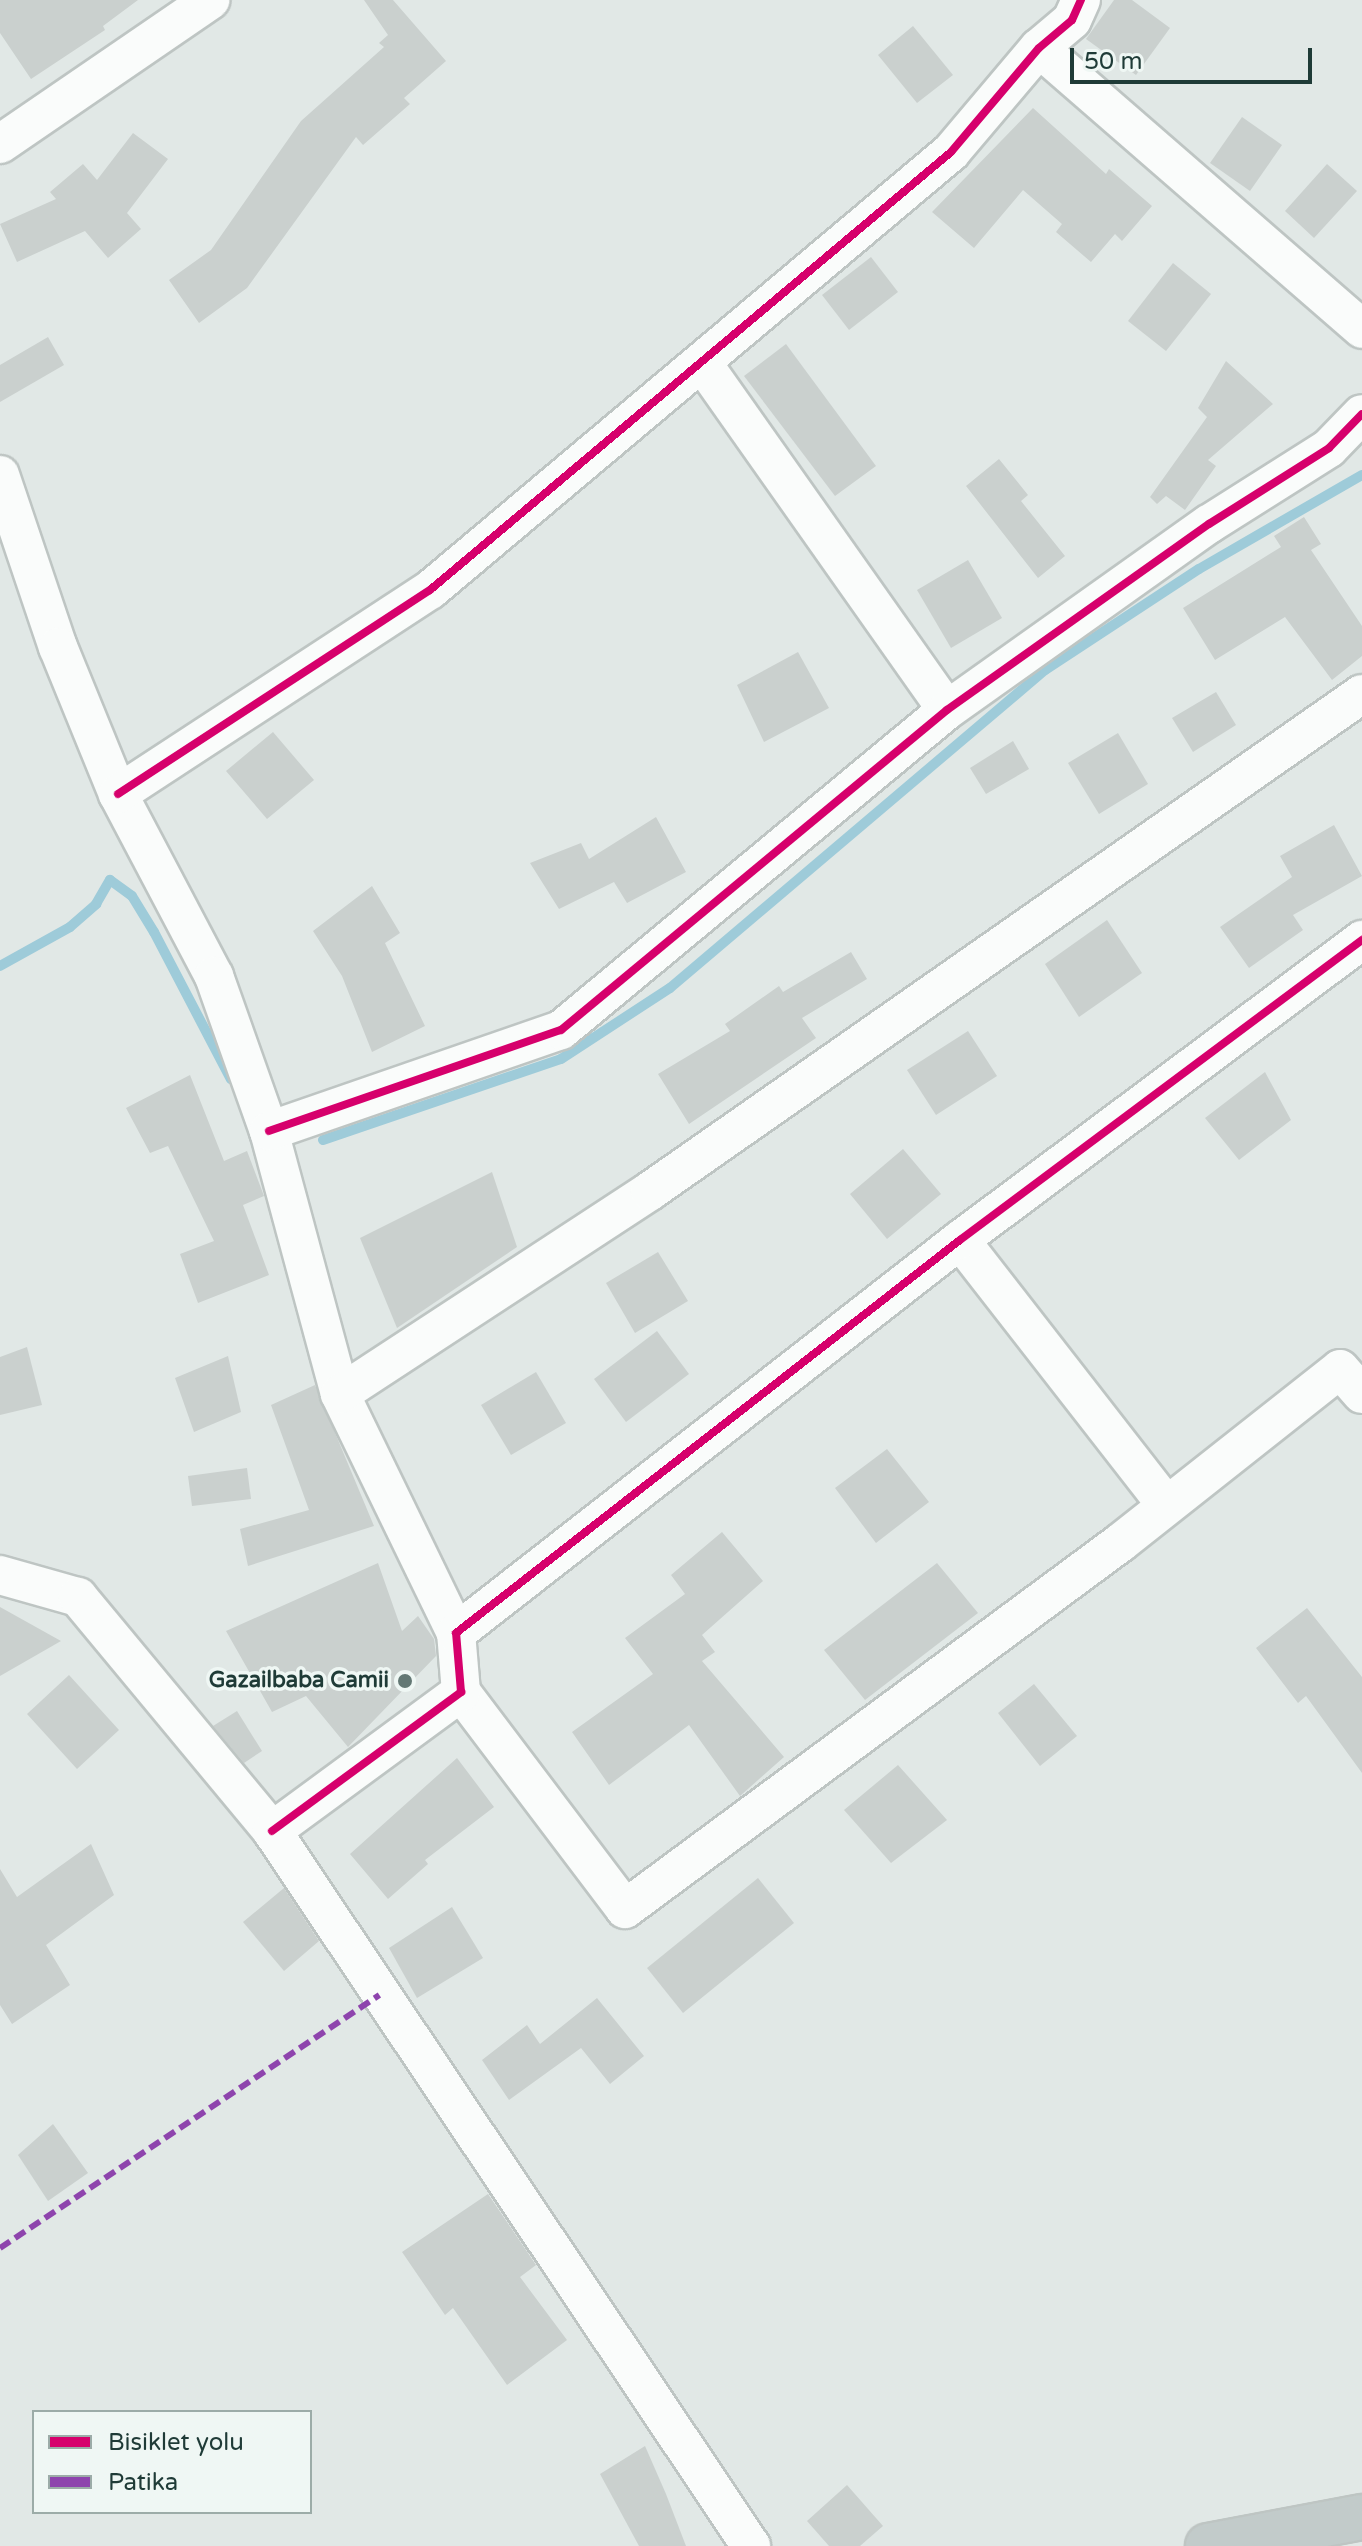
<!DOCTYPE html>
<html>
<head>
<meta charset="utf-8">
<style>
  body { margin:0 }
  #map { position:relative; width:1362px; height:2546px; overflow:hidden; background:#e1e8e6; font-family:"Varela Round",sans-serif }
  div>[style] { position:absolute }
  .stream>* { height:10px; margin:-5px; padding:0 5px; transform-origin:5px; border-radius:5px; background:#9ecbd9 }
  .building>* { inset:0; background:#cad0ce }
  .roads { filter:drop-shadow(2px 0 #bec5c3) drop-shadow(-2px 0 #bec5c3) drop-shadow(0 2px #bec5c3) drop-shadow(0 -2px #bec5c3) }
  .minor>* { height:38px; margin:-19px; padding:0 19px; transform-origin:19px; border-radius:19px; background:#fafcfb }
  .trunk>* { height:44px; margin:-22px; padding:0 22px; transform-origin:22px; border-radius:22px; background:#c2cbca }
  .quiet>* { height:6px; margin-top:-3px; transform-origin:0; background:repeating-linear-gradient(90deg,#8e44ad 0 12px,transparent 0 18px) }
  .cycleway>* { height:8px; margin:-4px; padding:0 4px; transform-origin:4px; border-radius:4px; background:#d6006c }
  .dots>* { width:22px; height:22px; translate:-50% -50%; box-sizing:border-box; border:4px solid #eff7f4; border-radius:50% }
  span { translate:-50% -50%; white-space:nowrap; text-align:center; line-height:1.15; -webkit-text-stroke:7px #eff7f4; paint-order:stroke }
  .poi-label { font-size:22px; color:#1f3b37; font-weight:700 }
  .right { translate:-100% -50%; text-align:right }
  .legend { position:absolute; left:32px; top:2410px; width:280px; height:104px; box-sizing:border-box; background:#eff7f4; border:2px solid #9caca8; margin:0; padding:10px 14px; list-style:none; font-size:24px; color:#1f3b37 }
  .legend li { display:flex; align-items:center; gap:16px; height:40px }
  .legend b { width:40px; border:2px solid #9caca8 }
  .scale { position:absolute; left:1070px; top:48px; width:242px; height:36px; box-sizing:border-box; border:4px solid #1f3b37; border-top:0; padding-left:10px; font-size:24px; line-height:28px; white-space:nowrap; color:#1f3b37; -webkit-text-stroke:6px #eff7f4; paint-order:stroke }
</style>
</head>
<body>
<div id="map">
  <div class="stream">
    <i style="left:0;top:966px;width:80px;rotate:-29.1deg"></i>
    <i style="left:70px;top:927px;width:35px;rotate:-41deg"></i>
    <i style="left:96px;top:904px;width:28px;rotate:-60deg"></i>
    <i style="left:110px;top:880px;width:27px;rotate:36deg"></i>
    <i style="left:132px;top:896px;width:42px;rotate:58.6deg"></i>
    <i style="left:154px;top:932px;width:166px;rotate:62.4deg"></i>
    <i style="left:323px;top:1140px;width:251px;rotate:-18.8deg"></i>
    <i style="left:561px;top:1059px;width:130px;rotate:-33.1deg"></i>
    <i style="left:670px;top:988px;width:492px;rotate:-40.3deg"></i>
    <i style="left:1045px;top:670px;width:184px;rotate:-33.3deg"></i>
    <i style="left:1199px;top:569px;width:188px;rotate:-30deg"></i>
  </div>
  <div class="building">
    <i style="clip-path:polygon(0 0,138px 0,103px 26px,105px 30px,31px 79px,0 33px)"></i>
    <i style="clip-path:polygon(364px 0,393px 0,446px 61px,404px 98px,410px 104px,363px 145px,356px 137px,247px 288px,199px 323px,169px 280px,211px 250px,301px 121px,384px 47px,379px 43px,388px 35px)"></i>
    <i style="clip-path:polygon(1114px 0,1132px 0,1170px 28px,1136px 75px,1086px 39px)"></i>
    <i style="clip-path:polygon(913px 26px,953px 75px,917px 103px,878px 55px)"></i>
    <i style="clip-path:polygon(1033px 108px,1106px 174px,1109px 169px,1152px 206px,1122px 241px,1115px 234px,1091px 262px,1056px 232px,1062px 224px,1023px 190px,974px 248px,932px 212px)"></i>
    <i style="clip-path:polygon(1242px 117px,1282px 145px,1250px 191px,1210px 163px)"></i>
    <i style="clip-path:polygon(133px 133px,168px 159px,127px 213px,141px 229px,108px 258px,85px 231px,17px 262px,0 224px,56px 199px,50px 192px,83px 164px,97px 180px)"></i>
    <i style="clip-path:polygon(1327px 164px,1357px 191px,1314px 238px,1285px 211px)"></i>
    <i style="clip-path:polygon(871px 257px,898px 292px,849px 330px,822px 295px)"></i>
    <i style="clip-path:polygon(1173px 263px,1211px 294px,1166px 351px,1128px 321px)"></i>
    <i style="clip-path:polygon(48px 337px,64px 365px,0 402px,0 365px)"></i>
    <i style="clip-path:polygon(786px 344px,876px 466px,835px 496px,744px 376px)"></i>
    <i style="clip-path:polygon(1226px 361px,1273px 404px,1208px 460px,1216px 466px,1185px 510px,1166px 496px,1157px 504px,1150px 497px,1207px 417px,1198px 408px)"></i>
    <i style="clip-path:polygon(999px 459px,1028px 495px,1021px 501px,1065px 556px,1038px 578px,966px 486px)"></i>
    <i style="clip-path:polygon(1304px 517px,1321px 544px,1311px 550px,1362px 626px,1362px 656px,1332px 680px,1285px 617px,1215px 660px,1183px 608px,1281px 547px,1274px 536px)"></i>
    <i style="clip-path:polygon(968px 560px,1002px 618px,951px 648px,917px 590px)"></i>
    <i style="clip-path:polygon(798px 652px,829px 708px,764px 742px,737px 685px)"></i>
    <i style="clip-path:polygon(1216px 692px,1236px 725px,1193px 752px,1172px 718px)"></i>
    <i style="clip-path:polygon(273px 732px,314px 780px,267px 819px,226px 771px)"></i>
    <i style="clip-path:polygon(1118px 733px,1148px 784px,1099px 814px,1068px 763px)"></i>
    <i style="clip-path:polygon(1013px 741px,1029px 769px,986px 794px,970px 768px)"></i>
    <i style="clip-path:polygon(656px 817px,686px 872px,627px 903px,614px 882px,559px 909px,530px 863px,581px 843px,589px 859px)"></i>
    <i style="clip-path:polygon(1334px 825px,1362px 876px,1293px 915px,1303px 930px,1249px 968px,1220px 927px,1292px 877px,1280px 856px)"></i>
    <i style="clip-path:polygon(372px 886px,400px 933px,385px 943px,425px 1026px,372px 1052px,342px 976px,313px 931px)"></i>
    <i style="clip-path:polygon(1107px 920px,1142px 973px,1079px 1017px,1045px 964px)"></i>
    <i style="clip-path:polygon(851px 952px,867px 979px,802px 1018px,816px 1038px,689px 1124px,658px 1074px,730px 1031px,725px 1024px,779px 986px,783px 992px)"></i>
    <i style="clip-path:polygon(968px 1031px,997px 1076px,936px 1115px,907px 1070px)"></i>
    <i style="clip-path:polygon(1265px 1072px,1291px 1120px,1239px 1160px,1205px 1118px)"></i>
    <i style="clip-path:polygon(190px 1075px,224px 1161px,247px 1151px,264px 1196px,243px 1205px,269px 1275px,198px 1303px,180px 1254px,214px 1241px,168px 1146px,150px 1153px,126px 1108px)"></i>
    <i style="clip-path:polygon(903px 1149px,941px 1194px,887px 1239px,850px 1194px)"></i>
    <i style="clip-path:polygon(492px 1172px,517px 1247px,397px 1328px,360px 1238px)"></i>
    <i style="clip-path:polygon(658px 1252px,688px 1301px,635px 1333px,606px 1283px)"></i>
    <i style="clip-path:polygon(657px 1331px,689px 1374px,626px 1422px,594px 1379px)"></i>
    <i style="clip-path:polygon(27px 1347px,42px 1405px,0 1415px,0 1357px)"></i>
    <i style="clip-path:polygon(228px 1356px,241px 1412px,194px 1432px,175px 1378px)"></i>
    <i style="clip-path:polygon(536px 1372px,566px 1423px,511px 1455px,481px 1405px)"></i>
    <i style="clip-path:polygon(315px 1385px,374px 1526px,248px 1566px,240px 1529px,309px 1510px,271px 1405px)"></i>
    <i style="clip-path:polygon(887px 1449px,929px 1502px,876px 1543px,835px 1488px)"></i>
    <i style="clip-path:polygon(247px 1468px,251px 1499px,192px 1506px,188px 1476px)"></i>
    <i style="clip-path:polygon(722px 1532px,763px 1581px,702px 1635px,715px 1652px,702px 1661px,784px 1757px,740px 1796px,689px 1725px,609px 1785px,572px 1732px,653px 1674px,625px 1638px,685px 1594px,671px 1575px)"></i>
    <i style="clip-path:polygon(378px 1563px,402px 1631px,418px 1616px,434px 1639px,436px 1656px,348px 1747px,306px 1696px,272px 1712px,226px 1631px)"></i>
    <i style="clip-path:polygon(937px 1563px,978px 1613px,865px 1700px,824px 1650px)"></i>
    <i style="clip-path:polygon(0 1607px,61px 1641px,0 1676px)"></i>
    <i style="clip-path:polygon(1307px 1608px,1362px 1677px,1362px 1773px,1306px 1696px,1298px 1703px,1256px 1648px)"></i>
    <i style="clip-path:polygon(69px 1675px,119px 1730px,77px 1769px,27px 1714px)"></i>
    <i style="clip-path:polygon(1034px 1684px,1077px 1736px,1040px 1766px,998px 1713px)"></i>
    <i style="clip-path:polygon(237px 1711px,262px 1751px,244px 1763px,213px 1726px)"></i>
    <i style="clip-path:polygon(457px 1758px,494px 1807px,425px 1860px,428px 1864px,388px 1899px,350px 1854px)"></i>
    <i style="clip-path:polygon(898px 1765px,947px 1820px,891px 1863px,844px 1810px)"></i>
    <i style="clip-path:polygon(91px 1844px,114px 1895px,46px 1945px,70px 1985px,12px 2024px,0 2005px,0 1869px,17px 1897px)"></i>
    <i style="clip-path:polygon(758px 1878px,794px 1923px,683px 2013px,647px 1968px)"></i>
    <i style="clip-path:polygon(284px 1888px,319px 1941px,284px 1971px,243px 1922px)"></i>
    <i style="clip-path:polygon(452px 1907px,483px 1958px,417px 1998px,389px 1948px)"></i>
    <i style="clip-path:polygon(597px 1998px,644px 2056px,610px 2084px,581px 2048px,509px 2100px,482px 2060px,527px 2025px,540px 2044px)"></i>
    <i style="clip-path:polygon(53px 2124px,88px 2173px,48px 2201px,18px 2155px)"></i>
    <i style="clip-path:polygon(488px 2194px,536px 2265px,520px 2277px,567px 2340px,507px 2385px,453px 2308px,445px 2315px,402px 2252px)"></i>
    <i style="clip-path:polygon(645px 2446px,666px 2494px,686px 2546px,639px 2546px,600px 2474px)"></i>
    <i style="clip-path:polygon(847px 2485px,883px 2526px,860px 2546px,829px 2546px,807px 2521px)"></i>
  </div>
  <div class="roads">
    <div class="minor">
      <i style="left:1039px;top:48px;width:428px;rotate:41deg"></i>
      <i style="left:0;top:144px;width:255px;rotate:-34.4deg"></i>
      <i style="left:703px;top:364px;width:423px;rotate:54.8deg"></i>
      <i style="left:0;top:475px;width:182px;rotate:71.4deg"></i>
      <i style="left:58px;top:647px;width:159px;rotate:67.8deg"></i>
      <i style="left:118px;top:794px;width:206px;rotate:62.2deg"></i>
      <i style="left:214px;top:976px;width:164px;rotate:70.5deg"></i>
      <i style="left:269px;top:1131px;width:272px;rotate:74.9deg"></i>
      <i style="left:340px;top:1394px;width:266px;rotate:64.1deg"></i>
      <i style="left:118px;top:794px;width:373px;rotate:-33.2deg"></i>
      <i style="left:430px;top:590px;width:681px;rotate:-40.05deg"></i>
      <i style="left:951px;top:152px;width:136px;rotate:-49.8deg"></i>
      <i style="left:1039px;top:48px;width:43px;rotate:-40.3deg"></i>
      <i style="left:1072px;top:20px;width:22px;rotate:-66deg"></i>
      <i style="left:269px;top:1131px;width:309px;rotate:-19.1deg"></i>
      <i style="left:561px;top:1030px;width:501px;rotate:-39.66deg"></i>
      <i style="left:947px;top:710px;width:321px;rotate:-35.4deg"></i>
      <i style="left:1209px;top:524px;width:142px;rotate:-32.3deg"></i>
      <i style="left:1329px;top:448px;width:47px;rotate:-45.9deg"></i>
      <i style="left:960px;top:1240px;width:336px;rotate:52.1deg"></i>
      <i style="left:340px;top:1394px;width:371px;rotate:-33.2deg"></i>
      <i style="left:650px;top:1191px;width:868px;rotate:-34.92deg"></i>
      <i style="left:0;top:1575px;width:81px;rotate:15.8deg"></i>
      <i style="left:78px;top:1597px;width:304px;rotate:50.3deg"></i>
      <i style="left:272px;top:1831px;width:861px;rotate:56.18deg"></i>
      <i style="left:461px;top:1692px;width:272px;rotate:52.9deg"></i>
      <i style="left:625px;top:1909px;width:616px;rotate:-36.48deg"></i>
      <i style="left:1120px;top:1543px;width:280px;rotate:-38.3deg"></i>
      <i style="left:1340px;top:1369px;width:33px;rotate:49deg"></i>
      <i style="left:272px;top:1831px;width:235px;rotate:-36.3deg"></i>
      <i style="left:461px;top:1692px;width:59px;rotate:-94.8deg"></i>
      <i style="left:456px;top:1633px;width:639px;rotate:-37.95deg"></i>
      <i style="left:960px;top:1240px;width:502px;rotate:-36.73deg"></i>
    </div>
    <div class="trunk">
      <i style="left:1208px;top:2546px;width:157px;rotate:-10.7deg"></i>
    </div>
  </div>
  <div class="quiet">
    <i style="left:0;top:2248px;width:456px;rotate:-33.7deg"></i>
  </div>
  <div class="cycleway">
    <i style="left:118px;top:794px;width:373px;rotate:-33.2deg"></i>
    <i style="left:430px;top:590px;width:681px;rotate:-40.05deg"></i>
    <i style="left:951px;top:152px;width:136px;rotate:-49.8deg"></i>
    <i style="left:1039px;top:48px;width:43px;rotate:-40.3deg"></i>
    <i style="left:1072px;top:20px;width:22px;rotate:-66deg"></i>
    <i style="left:269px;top:1131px;width:309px;rotate:-19.1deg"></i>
    <i style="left:561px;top:1030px;width:501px;rotate:-39.66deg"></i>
    <i style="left:947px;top:710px;width:321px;rotate:-35.4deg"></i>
    <i style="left:1209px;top:524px;width:142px;rotate:-32.3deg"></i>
    <i style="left:1329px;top:448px;width:47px;rotate:-45.9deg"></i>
    <i style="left:272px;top:1831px;width:235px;rotate:-36.3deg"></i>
    <i style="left:461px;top:1692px;width:59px;rotate:-94.8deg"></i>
    <i style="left:456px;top:1633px;width:639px;rotate:-37.95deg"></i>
    <i style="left:960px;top:1240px;width:502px;rotate:-36.73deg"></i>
  </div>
  <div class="dots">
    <i style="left:405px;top:1681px;background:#637874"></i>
  </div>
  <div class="poi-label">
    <span class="right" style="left:389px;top:1681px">Gazailbaba Camii</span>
  </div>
  <ul class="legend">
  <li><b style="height:10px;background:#d6006c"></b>Bisiklet yolu</li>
  <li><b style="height:10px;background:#8e44ad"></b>Patika</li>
  </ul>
  <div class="scale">50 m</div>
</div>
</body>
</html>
